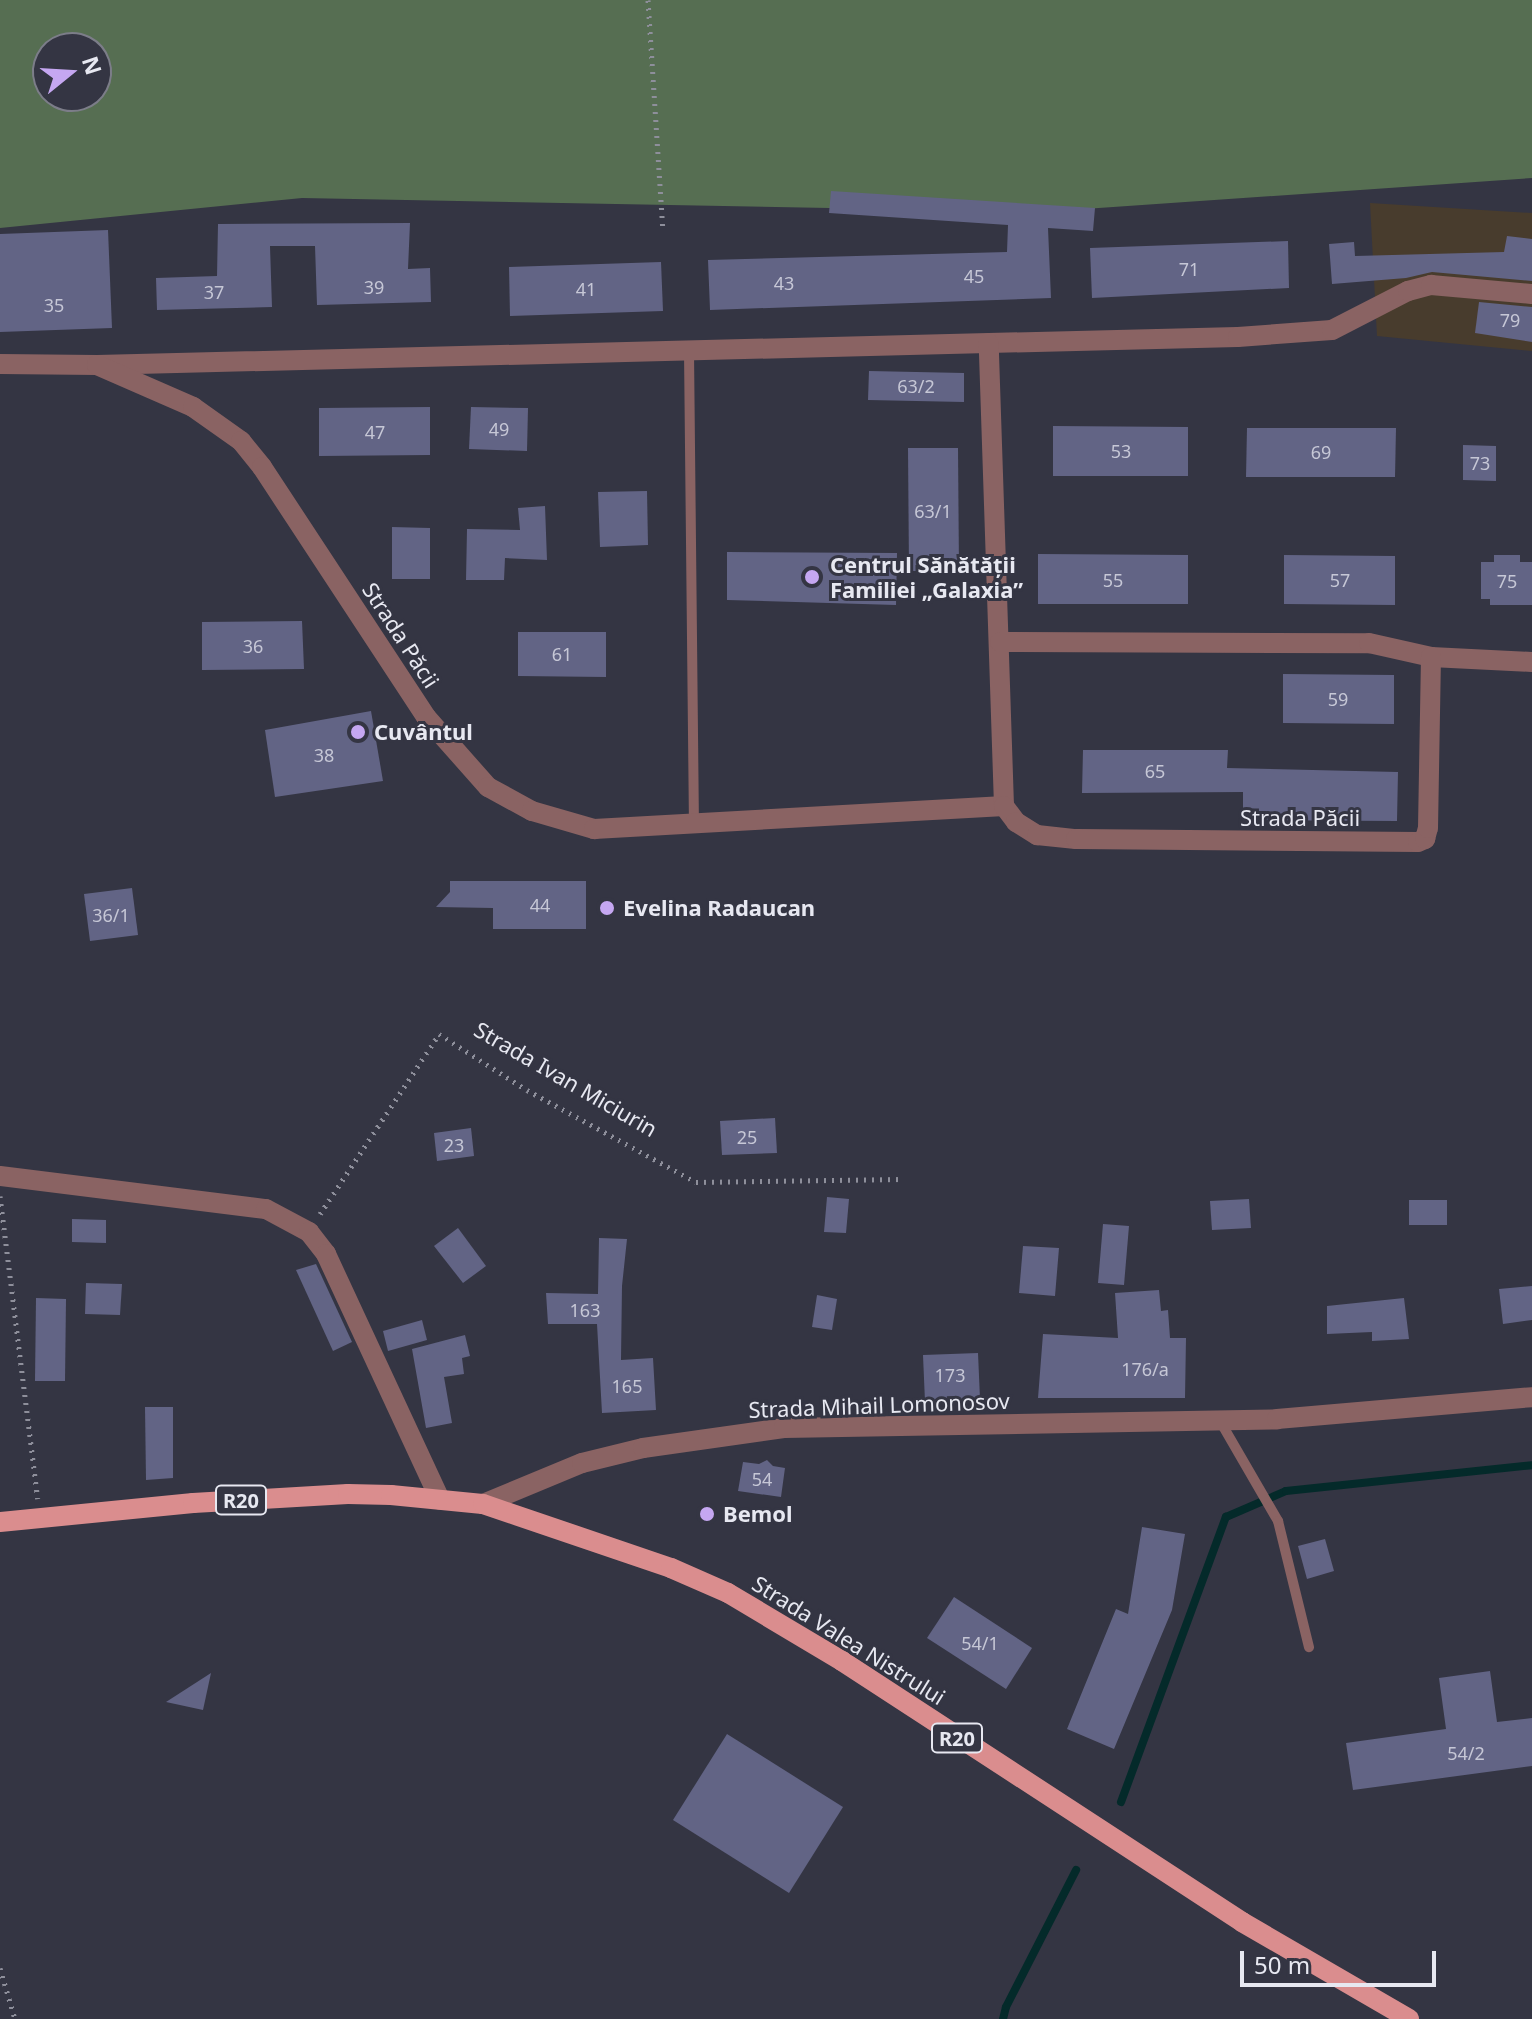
<!DOCTYPE html>
<html>
<head>
<meta charset="utf-8">
<style>
  body { margin:0 }
  #map { position:relative; width:1532px; height:2019px; overflow:hidden; background:#343543; font-family:"Noto Sans",sans-serif }
  div>[style] { position:absolute }
  .industrial>* { inset:0; background:#483c2d }
  .forest>* { inset:0; background:#566e52 }
  .stream>* { height:8px; margin:-4px; padding:0 4px; transform-origin:4px; border-radius:4px; background:#042a2a }
  .building>* { inset:0; background:#626485 }
  .path>* { height:5px; margin-top:-2.5px; transform-origin:0; background:repeating-linear-gradient(90deg,#8e8f9b 0 2px,transparent 0 8px) }
  .lane>* { height:10px; margin:-5px; padding:0 5px; transform-origin:5px; border-radius:5px; background:#8a6363 }
  .street>* { height:20px; margin:-10px; padding:0 10px; transform-origin:10px; border-radius:10px; background:#8a6363 }
  .primary>* { height:20px; margin:-10px; padding:0 10px; transform-origin:10px; border-radius:10px; background:#da8d8e }
  .dots>* { width:22px; height:22px; translate:-50% -50%; box-sizing:border-box; border:4px solid #343543; border-radius:50% }
  span { translate:-50% -50%; white-space:nowrap; text-align:center; line-height:1.15; -webkit-text-stroke:6px #343543; paint-order:stroke }
  .number-label { font-size:18px; color:#c6c7d6 }
  .number-label span { -webkit-text-stroke-width:0 }
  .shield-label span { padding:2px 6px; background:#343543; border:2px solid; border-radius:6px; -webkit-text-stroke-width:0 }
  .shield-label { font-size:20px; color:#e7e8f1; font-weight:700 }
  .poi-label { font-size:22px; color:#e7e8f1; font-weight:700 }
  .left { translate:0 -50%; text-align:left }
  .street-label { font-size:22px; color:#e7e8f1 }
  .north { position:absolute; left:32px; top:32px; width:80px; height:80px; box-sizing:border-box; background:#343543; border:2px solid #7c7d89; border-radius:50%; rotate:72deg; font-size:22px; font-weight:700; line-height:32px; text-align:center; color:#e7e8f1 }
  .north::after { content:''; display:block; margin:auto; width:28px; height:36px; background:#c5a7f1; clip-path:polygon(50% 0,100% 100%,50% 72%,0 100%) }
  .scale { position:absolute; left:1240px; top:1951px; width:196px; height:36px; box-sizing:border-box; border:4px solid #e7e8f1; border-top:0; padding-left:10px; font-size:24px; line-height:28px; white-space:nowrap; color:#e7e8f1; -webkit-text-stroke:6px #343543; paint-order:stroke }
</style>
</head>
<body>
<div id="map">
  <div class="industrial">
    <i style="clip-path:polygon(1370px 203px,1532px 213px,1532px 351px,1377px 336px)"></i>
  </div>
  <div class="forest">
    <i style="clip-path:polygon(evenodd,0 0,1532px 0,1532px 178px,1041px 212px,302px 198px,0 228px,0 0,48px 48px,96px 48px,96px 96px,48px 96px,48px 48px)"></i>
  </div>
  <div class="stream">
    <i style="left:1121px;top:1802px;width:304px;rotate:-69.8deg"></i>
    <i style="left:1226px;top:1517px;width:65px;rotate:-23.4deg"></i>
    <i style="left:1286px;top:1491px;width:247px;rotate:-6deg"></i>
    <i style="left:1003px;top:2019px;width:12px;rotate:-76deg"></i>
    <i style="left:1006px;top:2007px;width:154px;rotate:-62.9deg"></i>
  </div>
  <div class="building">
    <i style="clip-path:polygon(831px 191px,1095px 208px,1093px 231px,1048px 228px,1051px 298px,710px 310px,708px 260px,1007px 252px,1008px 225px,829px 213px)"></i>
    <i style="clip-path:polygon(410px 223px,408px 269px,430px 268px,431px 302px,317px 305px,315px 246px,270px 246px,272px 307px,157px 310px,156px 278px,217px 276px,218px 224px)"></i>
    <i style="clip-path:polygon(108px 230px,112px 328px,0 332px,0 234px)"></i>
    <i style="clip-path:polygon(1507px 236px,1532px 239px,1532px 281px,1432px 272px,1406px 278px,1332px 284px,1329px 244px,1354px 242px,1355px 256px,1504px 252px)"></i>
    <i style="clip-path:polygon(1288px 241px,1289px 288px,1092px 298px,1090px 248px)"></i>
    <i style="clip-path:polygon(661px 262px,663px 311px,510px 316px,509px 267px)"></i>
    <i style="clip-path:polygon(1479px 302px,1532px 307px,1532px 342px,1475px 333px)"></i>
    <i style="clip-path:polygon(869px 371px,964px 373px,964px 402px,868px 400px)"></i>
    <i style="clip-path:polygon(430px 407px,430px 455px,319px 456px,319px 408px)"></i>
    <i style="clip-path:polygon(471px 407px,528px 408px,527px 451px,469px 449px)"></i>
    <i style="clip-path:polygon(1053px 426px,1188px 427px,1188px 476px,1053px 476px)"></i>
    <i style="clip-path:polygon(1247px 428px,1396px 428px,1395px 477px,1246px 477px)"></i>
    <i style="clip-path:polygon(1463px 445px,1496px 446px,1496px 481px,1463px 480px)"></i>
    <i style="clip-path:polygon(908px 448px,958px 448px,959px 571px,909px 571px)"></i>
    <i style="clip-path:polygon(647px 491px,648px 545px,600px 547px,598px 492px)"></i>
    <i style="clip-path:polygon(545px 506px,547px 560px,505px 558px,504px 580px,466px 580px,467px 529px,520px 530px,518px 508px)"></i>
    <i style="clip-path:polygon(392px 527px,430px 528px,430px 579px,392px 579px)"></i>
    <i style="clip-path:polygon(727px 552px,897px 553px,896px 605px,727px 600px)"></i>
    <i style="clip-path:polygon(1038px 554px,1188px 555px,1188px 604px,1038px 604px)"></i>
    <i style="clip-path:polygon(1284px 555px,1395px 556px,1395px 605px,1284px 604px)"></i>
    <i style="clip-path:polygon(1494px 555px,1520px 555px,1520px 562px,1532px 562px,1532px 605px,1490px 605px,1490px 599px,1481px 599px,1481px 562px,1494px 562px)"></i>
    <i style="clip-path:polygon(302px 621px,304px 669px,202px 670px,202px 622px)"></i>
    <i style="clip-path:polygon(518px 632px,606px 632px,606px 677px,518px 676px)"></i>
    <i style="clip-path:polygon(1283px 674px,1394px 675px,1394px 724px,1283px 723px)"></i>
    <i style="clip-path:polygon(371px 711px,383px 781px,275px 797px,265px 730px)"></i>
    <i style="clip-path:polygon(1083px 750px,1228px 750px,1227px 768px,1398px 772px,1397px 821px,1243px 820px,1243px 792px,1082px 793px)"></i>
    <i style="clip-path:polygon(450px 881px,586px 881px,586px 929px,493px 929px,493px 908px,436px 907px,450px 892px)"></i>
    <i style="clip-path:polygon(132px 888px,138px 935px,90px 941px,84px 894px)"></i>
    <i style="clip-path:polygon(775px 1118px,777px 1153px,722px 1155px,720px 1121px)"></i>
    <i style="clip-path:polygon(471px 1128px,474px 1156px,437px 1161px,434px 1133px)"></i>
    <i style="clip-path:polygon(827px 1197px,849px 1199px,846px 1233px,824px 1232px)"></i>
    <i style="clip-path:polygon(1249px 1199px,1251px 1228px,1212px 1230px,1210px 1201px)"></i>
    <i style="clip-path:polygon(1409px 1200px,1447px 1200px,1447px 1225px,1409px 1225px)"></i>
    <i style="clip-path:polygon(72px 1219px,106px 1220px,106px 1243px,72px 1242px)"></i>
    <i style="clip-path:polygon(1103px 1224px,1129px 1226px,1124px 1285px,1098px 1283px)"></i>
    <i style="clip-path:polygon(458px 1228px,486px 1266px,463px 1283px,434px 1246px)"></i>
    <i style="clip-path:polygon(599px 1238px,627px 1239px,622px 1286px,621px 1360px,653px 1358px,656px 1410px,602px 1413px,597px 1324px,548px 1324px,546px 1293px,598px 1294px)"></i>
    <i style="clip-path:polygon(1023px 1246px,1059px 1248px,1055px 1296px,1019px 1293px)"></i>
    <i style="clip-path:polygon(316px 1264px,352px 1342px,333px 1351px,296px 1270px)"></i>
    <i style="clip-path:polygon(86px 1283px,122px 1284px,120px 1315px,85px 1314px)"></i>
    <i style="clip-path:polygon(1532px 1286px,1532px 1320px,1503px 1324px,1499px 1289px)"></i>
    <i style="clip-path:polygon(1159px 1290px,1161px 1311px,1168px 1310px,1170px 1338px,1186px 1338px,1185px 1398px,1038px 1398px,1043px 1334px,1118px 1338px,1115px 1293px)"></i>
    <i style="clip-path:polygon(817px 1295px,837px 1299px,832px 1330px,812px 1327px)"></i>
    <i style="clip-path:polygon(36px 1298px,66px 1299px,65px 1381px,35px 1381px)"></i>
    <i style="clip-path:polygon(1404px 1298px,1409px 1339px,1372px 1341px,1372px 1332px,1327px 1334px,1327px 1306px)"></i>
    <i style="clip-path:polygon(422px 1320px,427px 1340px,388px 1351px,383px 1331px)"></i>
    <i style="clip-path:polygon(465px 1335px,470px 1356px,462px 1358px,464px 1374px,444px 1377px,452px 1423px,426px 1428px,412px 1349px)"></i>
    <i style="clip-path:polygon(978px 1353px,980px 1399px,925px 1402px,923px 1355px)"></i>
    <i style="clip-path:polygon(145px 1407px,173px 1407px,173px 1478px,146px 1480px)"></i>
    <i style="clip-path:polygon(767px 1460px,773px 1466px,785px 1468px,781px 1497px,738px 1491px,743px 1462px,759px 1464px)"></i>
    <i style="clip-path:polygon(1142px 1527px,1185px 1534px,1172px 1610px,1114px 1749px,1067px 1729px,1116px 1609px,1128px 1614px)"></i>
    <i style="clip-path:polygon(1325px 1539px,1334px 1571px,1307px 1579px,1298px 1546px)"></i>
    <i style="clip-path:polygon(954px 1597px,1032px 1648px,1006px 1689px,927px 1638px)"></i>
    <i style="clip-path:polygon(1490px 1671px,1497px 1722px,1532px 1718px,1532px 1766px,1353px 1790px,1346px 1743px,1446px 1729px,1439px 1678px)"></i>
    <i style="clip-path:polygon(211px 1673px,203px 1710px,166px 1702px)"></i>
    <i style="clip-path:polygon(727px 1734px,843px 1807px,789px 1893px,673px 1820px)"></i>
  </div>
  <div class="path">
    <i style="left:648px;top:0;width:231px;rotate:86.3deg"></i>
    <i style="left:0;top:1196px;width:305px;rotate:82.9deg"></i>
    <i style="left:320px;top:1214px;width:216px;rotate:-56.5deg"></i>
    <i style="left:439px;top:1034px;width:104px;rotate:32.5deg"></i>
    <i style="left:527px;top:1090px;width:192px;rotate:28.6deg"></i>
    <i style="left:696px;top:1182px;width:207px;rotate:-0.8deg"></i>
    <i style="left:0;top:1968px;width:53px;rotate:73.6deg"></i>
  </div>
  <div class="lane">
    <i style="left:689px;top:351px;width:472px;rotate:89.4deg"></i>
    <i style="left:1220px;top:1421px;width:116px;rotate:59.9deg"></i>
    <i style="left:1278px;top:1521px;width:130px;rotate:76.2deg"></i>
  </div>
  <div class="street">
    <i style="left:0;top:364px;width:97px;rotate:0.6deg"></i>
    <i style="left:97px;top:365px;width:1141px;rotate:-1.41deg"></i>
    <i style="left:1238px;top:337px;width:94px;rotate:-4.3deg"></i>
    <i style="left:1332px;top:330px;width:85px;rotate:-27.2deg"></i>
    <i style="left:1408px;top:291px;width:24px;rotate:-15deg"></i>
    <i style="left:1431px;top:285px;width:101px;rotate:5.1deg"></i>
    <i style="left:97px;top:365px;width:105px;rotate:23.6deg"></i>
    <i style="left:193px;top:407px;width:59px;rotate:35.3deg"></i>
    <i style="left:241px;top:441px;width:33px;rotate:51deg"></i>
    <i style="left:262px;top:467px;width:299px;rotate:56.7deg"></i>
    <i style="left:426px;top:717px;width:94px;rotate:48.5deg"></i>
    <i style="left:488px;top:787px;width:50px;rotate:28.6deg"></i>
    <i style="left:532px;top:811px;width:65px;rotate:16.2deg"></i>
    <i style="left:594px;top:829px;width:411px;rotate:-3.2deg"></i>
    <i style="left:1004px;top:806px;width:463px;rotate:-91.9deg"></i>
    <i style="left:1000px;top:642px;width:369px;rotate:0.2deg"></i>
    <i style="left:1369px;top:643px;width:64px;rotate:12.7deg"></i>
    <i style="left:1431px;top:657px;width:101px;rotate:2.8deg"></i>
    <i style="left:1004px;top:806px;width:20px;rotate:53deg"></i>
    <i style="left:1016px;top:822px;width:25px;rotate:32deg"></i>
    <i style="left:1037px;top:835px;width:39px;rotate:6deg"></i>
    <i style="left:1076px;top:839px;width:342px;rotate:0.5deg"></i>
    <i style="left:1418px;top:842px;width:8px;rotate:-23deg"></i>
    <i style="left:1425px;top:839px;width:11px;rotate:-75deg"></i>
    <i style="left:1428px;top:828px;width:171px;rotate:-89deg"></i>
    <i style="left:0;top:1176px;width:268px;rotate:7.1deg"></i>
    <i style="left:266px;top:1209px;width:49px;rotate:28.1deg"></i>
    <i style="left:309px;top:1232px;width:28px;rotate:52deg"></i>
    <i style="left:326px;top:1254px;width:271px;rotate:65.1deg"></i>
    <i style="left:483px;top:1504px;width:107px;rotate:-22.5deg"></i>
    <i style="left:582px;top:1463px;width:63px;rotate:-13.8deg"></i>
    <i style="left:643px;top:1448px;width:142px;rotate:-8.1deg"></i>
    <i style="left:784px;top:1428px;width:493px;rotate:-1deg"></i>
    <i style="left:1277px;top:1419px;width:256px;rotate:-4.9deg"></i>
  </div>
  <div class="primary">
    <i style="left:0;top:1522px;width:194px;rotate:-5.6deg"></i>
    <i style="left:193px;top:1503px;width:155px;rotate:-3.3deg"></i>
    <i style="left:348px;top:1494px;width:43px;rotate:1.3deg"></i>
    <i style="left:391px;top:1495px;width:92px;rotate:5.6deg"></i>
    <i style="left:483px;top:1504px;width:199px;rotate:18.8deg"></i>
    <i style="left:671px;top:1568px;width:62px;rotate:23.7deg"></i>
    <i style="left:728px;top:1593px;width:133px;rotate:30.8deg"></i>
    <i style="left:842px;top:1661px;width:478px;rotate:33.1deg"></i>
    <i style="left:1242px;top:1922px;width:193px;rotate:30.1deg"></i>
  </div>
  <div class="dots">
    <i style="left:812px;top:577px;background:#c5a7f1"></i>
    <i style="left:358px;top:732px;background:#c5a7f1"></i>
    <i style="left:607px;top:908px;background:#c5a7f1"></i>
    <i style="left:707px;top:1514px;background:#c5a7f1"></i>
  </div>
  <div class="number-label">
    <span style="left:1189px;top:269px">71</span>
    <span style="left:974px;top:276px">45</span>
    <span style="left:784px;top:283px">43</span>
    <span style="left:374px;top:287px">39</span>
    <span style="left:586px;top:289px">41</span>
    <span style="left:214px;top:292px">37</span>
    <span style="left:54px;top:305px">35</span>
    <span style="left:1510px;top:320px">79</span>
    <span style="left:916px;top:386px">63/2</span>
    <span style="left:499px;top:429px">49</span>
    <span style="left:375px;top:432px">47</span>
    <span style="left:1121px;top:451px">53</span>
    <span style="left:1321px;top:452px">69</span>
    <span style="left:1480px;top:463px">73</span>
    <span style="left:933px;top:511px">63/1</span>
    <span style="left:1113px;top:580px">55</span>
    <span style="left:1340px;top:580px">57</span>
    <span style="left:1507px;top:581px">75</span>
    <span style="left:253px;top:646px">36</span>
    <span style="left:562px;top:654px">61</span>
    <span style="left:1338px;top:699px">59</span>
    <span style="left:324px;top:755px">38</span>
    <span style="left:1155px;top:771px">65</span>
    <span style="left:540px;top:905px">44</span>
    <span style="left:111px;top:915px">36/1</span>
    <span style="left:747px;top:1137px">25</span>
    <span style="left:454px;top:1145px">23</span>
    <span style="left:585px;top:1310px">163</span>
    <span style="left:1145px;top:1369px">176/a</span>
    <span style="left:950px;top:1375px">173</span>
    <span style="left:627px;top:1386px">165</span>
    <span style="left:762px;top:1479px">54</span>
    <span style="left:980px;top:1643px">54/1</span>
    <span style="left:1466px;top:1753px">54/2</span>
  </div>
  <div class="shield-label">
    <span style="left:241px;top:1500px">R20</span>
    <span style="left:957px;top:1738px">R20</span>
  </div>
  <div class="poi-label">
    <span class="left" style="left:830px;top:577px">Centrul Sănătății<br>Familiei „Galaxia”</span>
    <span class="left" style="left:374px;top:732px">Cuvântul</span>
    <span class="left" style="left:623px;top:908px">Evelina Radaucan</span>
    <span class="left" style="left:723px;top:1514px">Bemol</span>
  </div>
  <div class="street-label">
    <span style="left:401px;top:635px;rotate:57deg">Strada Păcii</span>
    <span style="left:1300px;top:818px">Strada Păcii</span>
    <span style="left:566px;top:1079px;rotate:30deg">Strada Ivan Miciurin</span>
    <span style="left:879px;top:1405px;rotate:-2deg">Strada Mihail Lomonosov</span>
    <span style="left:849px;top:1640px;rotate:32deg">Strada Valea Nistrului</span>
  </div>
  <div class="north">N</div>
  <div class="scale">50 m</div>
</div>
</body>
</html>
